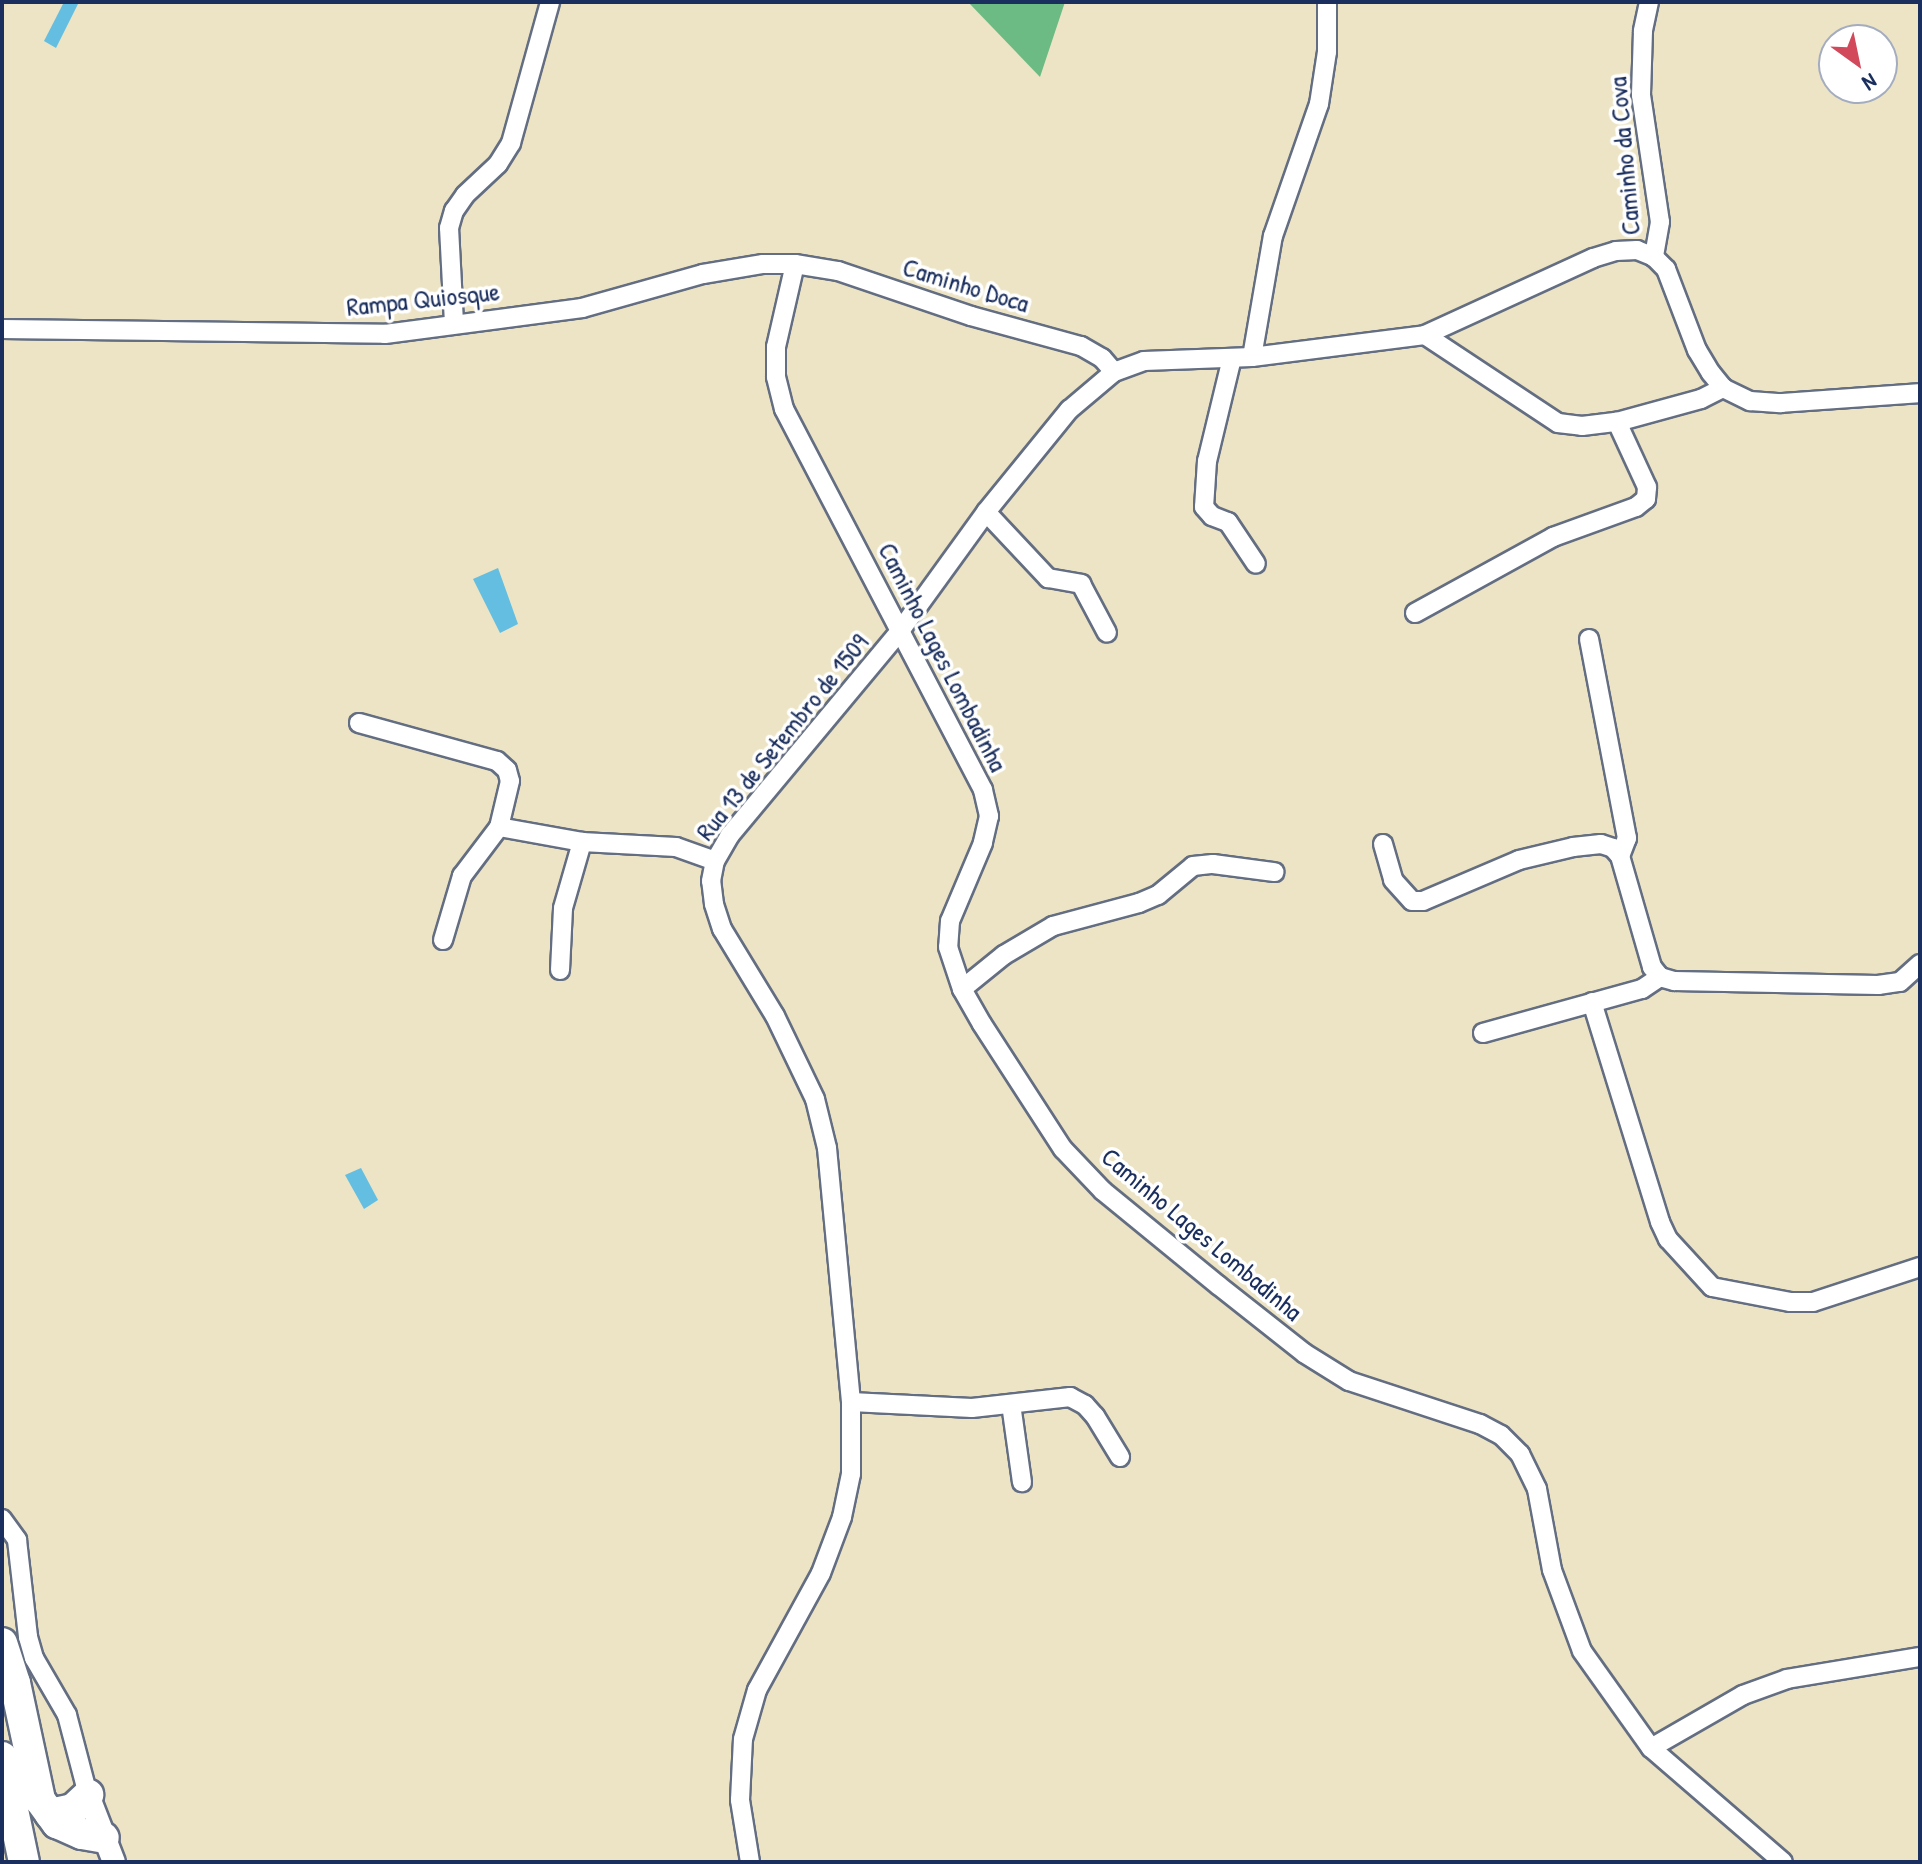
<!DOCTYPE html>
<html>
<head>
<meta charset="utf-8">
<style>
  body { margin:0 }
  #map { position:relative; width:1922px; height:1864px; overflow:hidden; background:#ece4c5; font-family:"Patrick Hand",sans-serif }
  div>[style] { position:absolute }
  .forest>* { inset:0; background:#6dbb84 }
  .water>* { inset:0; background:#63bee1 }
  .roads { filter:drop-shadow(2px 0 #646e82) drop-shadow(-2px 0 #646e82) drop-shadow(0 2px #646e82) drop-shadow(0 -2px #646e82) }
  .minor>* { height:18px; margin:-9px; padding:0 9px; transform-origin:9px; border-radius:9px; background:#fff }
  .tertiary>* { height:22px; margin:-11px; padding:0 11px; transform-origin:11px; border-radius:11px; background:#fff }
  .trunk>* { height:30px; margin:-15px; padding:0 15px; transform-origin:15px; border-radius:15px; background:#fff }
  span { translate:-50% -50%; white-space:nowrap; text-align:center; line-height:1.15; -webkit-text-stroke:7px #fff; paint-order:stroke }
  .street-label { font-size:26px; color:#1b2f5e }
  .frame { position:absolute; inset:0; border:4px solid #1b2f5e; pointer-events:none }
  .north { position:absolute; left:1818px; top:24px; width:80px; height:80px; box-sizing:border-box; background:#fff; border:2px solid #a4acbf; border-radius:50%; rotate:147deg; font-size:22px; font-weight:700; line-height:32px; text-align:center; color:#1b2f5e }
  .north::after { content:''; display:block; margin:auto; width:28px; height:36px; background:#d1495b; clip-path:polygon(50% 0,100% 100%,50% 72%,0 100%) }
</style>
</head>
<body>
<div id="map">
  <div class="forest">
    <i style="clip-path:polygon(968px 2px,1065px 2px,1040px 77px)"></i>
  </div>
  <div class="water">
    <i style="clip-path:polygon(64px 2px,79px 2px,56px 48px,44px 41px)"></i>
    <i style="clip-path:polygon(498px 568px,518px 624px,500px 633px,473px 579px)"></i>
    <i style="clip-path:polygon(361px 1168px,378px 1200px,364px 1209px,345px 1175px)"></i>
  </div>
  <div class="roads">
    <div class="minor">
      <i style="left:1649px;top:2px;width:30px;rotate:102deg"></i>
      <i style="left:1643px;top:31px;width:64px;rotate:91.8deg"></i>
      <i style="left:1641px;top:95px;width:128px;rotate:81.5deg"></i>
      <i style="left:1660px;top:222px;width:36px;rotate:100deg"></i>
      <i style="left:795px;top:264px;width:85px;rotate:102.9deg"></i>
      <i style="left:776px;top:347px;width:30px;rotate:90deg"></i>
      <i style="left:776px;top:377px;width:33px;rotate:76deg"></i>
      <i style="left:784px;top:409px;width:430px;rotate:62.4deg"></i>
      <i style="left:983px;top:790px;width:27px;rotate:77deg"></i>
      <i style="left:989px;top:816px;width:28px;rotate:103deg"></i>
      <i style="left:983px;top:843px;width:85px;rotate:112.9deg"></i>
      <i style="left:950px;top:921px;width:26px;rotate:94deg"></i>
      <i style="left:948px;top:947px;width:44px;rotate:71.6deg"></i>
      <i style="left:962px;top:989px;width:40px;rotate:60.3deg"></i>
      <i style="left:982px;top:1024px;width:149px;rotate:57.1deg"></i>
      <i style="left:1063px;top:1149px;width:58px;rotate:46.4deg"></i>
      <i style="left:1103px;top:1191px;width:149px;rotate:39.3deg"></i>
      <i style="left:1218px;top:1285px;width:110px;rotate:38.3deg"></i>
      <i style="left:1304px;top:1353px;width:53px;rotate:31.9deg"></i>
      <i style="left:1349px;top:1381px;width:138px;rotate:18.2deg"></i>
      <i style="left:1480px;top:1424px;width:24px;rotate:28deg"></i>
      <i style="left:1501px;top:1435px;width:27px;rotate:45deg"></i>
      <i style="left:1520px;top:1454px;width:39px;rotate:64deg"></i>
      <i style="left:1537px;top:1489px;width:82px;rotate:79.5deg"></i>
      <i style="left:1552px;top:1570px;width:86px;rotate:69.7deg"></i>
      <i style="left:1582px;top:1651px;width:119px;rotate:54.6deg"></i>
      <i style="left:1651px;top:1748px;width:174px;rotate:40.8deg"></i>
      <i style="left:454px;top:323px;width:95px;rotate:-93deg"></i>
      <i style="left:449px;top:228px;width:18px;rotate:-74deg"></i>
      <i style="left:454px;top:211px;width:19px;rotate:-55deg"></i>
      <i style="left:465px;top:195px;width:45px;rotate:-43.2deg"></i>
      <i style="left:498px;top:164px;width:25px;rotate:-58deg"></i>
      <i style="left:511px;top:143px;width:146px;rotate:-74.5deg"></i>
      <i style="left:2px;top:329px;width:383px;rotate:0.7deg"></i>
      <i style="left:385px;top:334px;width:199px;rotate:-7.5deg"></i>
      <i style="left:582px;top:308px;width:126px;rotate:-15.7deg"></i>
      <i style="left:703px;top:274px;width:61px;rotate:-9.5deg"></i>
      <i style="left:763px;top:264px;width:32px"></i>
      <i style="left:795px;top:264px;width:44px;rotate:9.2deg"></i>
      <i style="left:838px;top:271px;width:140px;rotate:18.7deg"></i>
      <i style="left:971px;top:316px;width:114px;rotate:15.3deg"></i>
      <i style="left:1081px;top:346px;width:24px;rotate:30deg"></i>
      <i style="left:1102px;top:358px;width:18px;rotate:49deg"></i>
      <i style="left:1425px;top:335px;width:159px;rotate:33.5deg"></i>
      <i style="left:1558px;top:423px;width:24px;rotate:7deg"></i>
      <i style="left:1582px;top:426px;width:35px;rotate:-7deg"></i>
      <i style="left:1617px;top:422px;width:87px;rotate:-15.3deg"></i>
      <i style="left:1701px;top:399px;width:25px;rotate:-27deg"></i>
      <i style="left:1252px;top:357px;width:123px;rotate:-80.2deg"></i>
      <i style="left:1273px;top:236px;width:140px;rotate:-70.8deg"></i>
      <i style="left:1319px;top:104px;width:53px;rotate:-81.3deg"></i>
      <i style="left:1327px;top:52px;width:50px;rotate:-90deg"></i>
      <i style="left:1232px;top:358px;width:106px;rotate:103.6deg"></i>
      <i style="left:1207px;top:461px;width:46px;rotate:93.7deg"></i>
      <i style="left:1204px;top:507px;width:12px;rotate:48deg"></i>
      <i style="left:1212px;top:516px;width:17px;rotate:21deg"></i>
      <i style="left:1228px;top:522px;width:50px;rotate:56.3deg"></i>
      <i style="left:986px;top:512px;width:91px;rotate:46.8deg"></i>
      <i style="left:1048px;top:578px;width:34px;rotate:10deg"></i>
      <i style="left:1081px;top:584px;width:55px;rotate:62deg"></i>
      <i style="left:1415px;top:613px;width:158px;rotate:-28.8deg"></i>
      <i style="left:1553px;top:537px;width:88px;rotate:-19.9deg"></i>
      <i style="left:1636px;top:507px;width:13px;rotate:-39deg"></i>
      <i style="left:1646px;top:499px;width:12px;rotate:-85deg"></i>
      <i style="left:1647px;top:487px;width:72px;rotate:-114.8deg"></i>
      <i style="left:1589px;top:639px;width:203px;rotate:79.2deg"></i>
      <i style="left:1627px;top:838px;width:19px;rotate:111deg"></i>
      <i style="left:359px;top:723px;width:143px;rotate:15.4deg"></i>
      <i style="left:497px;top:761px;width:13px;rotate:42deg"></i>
      <i style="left:507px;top:770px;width:11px;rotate:75deg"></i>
      <i style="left:510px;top:781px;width:47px;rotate:103.4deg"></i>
      <i style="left:1383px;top:844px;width:37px;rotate:74deg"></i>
      <i style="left:1393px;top:880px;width:28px;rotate:48deg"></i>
      <i style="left:1412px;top:901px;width:11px"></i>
      <i style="left:1423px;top:901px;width:104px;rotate:-23.1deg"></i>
      <i style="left:1519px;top:860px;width:56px;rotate:-13.5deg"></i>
      <i style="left:1573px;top:847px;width:28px;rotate:-6deg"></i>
      <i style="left:1601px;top:844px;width:13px;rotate:18deg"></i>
      <i style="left:1613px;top:848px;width:11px;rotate:49deg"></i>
      <i style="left:1620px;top:856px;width:116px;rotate:73.9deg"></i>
      <i style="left:1652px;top:967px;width:13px;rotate:51deg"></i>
      <i style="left:1660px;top:977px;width:15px;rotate:16deg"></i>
      <i style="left:1674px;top:981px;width:204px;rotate:1.1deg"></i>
      <i style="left:1878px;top:985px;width:22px;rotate:-8deg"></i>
      <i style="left:1900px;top:982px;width:27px;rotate:-42deg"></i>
      <i style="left:443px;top:940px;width:67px;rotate:-73.5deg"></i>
      <i style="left:462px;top:876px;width:61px;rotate:-52.9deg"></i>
      <i style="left:499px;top:827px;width:84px;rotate:10.2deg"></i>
      <i style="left:582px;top:842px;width:94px;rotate:3deg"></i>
      <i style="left:676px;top:847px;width:41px;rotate:19.7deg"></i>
      <i style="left:560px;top:970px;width:62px;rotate:-87.2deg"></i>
      <i style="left:563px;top:908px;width:69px;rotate:-73.9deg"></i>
      <i style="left:962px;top:989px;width:54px;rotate:-39deg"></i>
      <i style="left:1004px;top:955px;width:57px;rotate:-30.6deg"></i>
      <i style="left:1053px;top:926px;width:89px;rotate:-15deg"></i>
      <i style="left:1139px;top:903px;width:21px;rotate:-23deg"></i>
      <i style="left:1158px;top:895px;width:45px;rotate:-39.6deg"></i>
      <i style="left:1193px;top:866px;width:20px;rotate:-6deg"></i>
      <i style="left:1213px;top:864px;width:62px;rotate:7.5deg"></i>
      <i style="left:1592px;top:1002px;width:230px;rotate:72.8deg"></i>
      <i style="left:1660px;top:1222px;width:19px;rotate:65deg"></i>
      <i style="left:1668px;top:1239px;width:65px;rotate:47.5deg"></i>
      <i style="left:1712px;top:1287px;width:79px;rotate:10.9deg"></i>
      <i style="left:1790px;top:1302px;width:23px"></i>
      <i style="left:1813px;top:1302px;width:113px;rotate:-18.1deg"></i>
      <i style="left:1483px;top:1033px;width:165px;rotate:-15.5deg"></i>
      <i style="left:1642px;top:989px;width:22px;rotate:-34deg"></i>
      <i style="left:851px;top:1402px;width:121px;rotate:2.8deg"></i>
      <i style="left:972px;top:1408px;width:99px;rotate:-6.4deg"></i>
      <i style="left:1070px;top:1397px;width:17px;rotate:28deg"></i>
      <i style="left:1085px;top:1405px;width:15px;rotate:48deg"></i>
      <i style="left:1095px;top:1416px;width:48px;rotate:58.6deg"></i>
      <i style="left:1011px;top:1404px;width:79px;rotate:82deg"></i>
      <i style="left:2px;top:1519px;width:26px;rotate:54deg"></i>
      <i style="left:17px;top:1540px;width:98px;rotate:83.5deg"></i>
      <i style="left:28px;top:1637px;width:22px;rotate:74deg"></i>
      <i style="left:34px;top:1658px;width:66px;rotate:59.9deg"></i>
      <i style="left:67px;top:1715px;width:83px;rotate:75.3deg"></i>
      <i style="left:1651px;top:1748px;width:106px;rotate:-29.9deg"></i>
      <i style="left:1743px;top:1695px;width:47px;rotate:-20deg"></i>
      <i style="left:1787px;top:1679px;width:135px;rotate:-9.4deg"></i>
      <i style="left:750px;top:1862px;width:63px;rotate:-99.2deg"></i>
      <i style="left:740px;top:1800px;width:61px;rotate:-87.2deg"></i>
      <i style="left:743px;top:1739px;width:51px;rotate:-74.1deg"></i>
      <i style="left:757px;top:1690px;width:133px;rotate:-61.3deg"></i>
      <i style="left:821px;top:1573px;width:60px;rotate:-69.4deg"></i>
      <i style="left:842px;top:1517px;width:44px;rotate:-78.2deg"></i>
      <i style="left:851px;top:1474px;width:72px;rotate:-90deg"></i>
      <i style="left:851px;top:1402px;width:255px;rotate:-95.4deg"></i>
      <i style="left:827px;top:1148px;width:50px;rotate:-103.8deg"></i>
      <i style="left:815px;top:1099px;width:92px;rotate:-115.7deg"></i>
      <i style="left:775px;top:1016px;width:102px;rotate:-121.3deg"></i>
      <i style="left:722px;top:929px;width:26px;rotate:-108deg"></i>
      <i style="left:714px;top:904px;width:23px;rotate:-97deg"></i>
      <i style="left:711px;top:881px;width:20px;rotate:-79deg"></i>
      <i style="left:715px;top:861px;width:30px;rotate:-60deg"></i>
      <i style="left:730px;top:835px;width:266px;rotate:-50.2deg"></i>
      <i style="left:900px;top:631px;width:147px;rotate:-54.1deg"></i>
      <i style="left:986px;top:512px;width:132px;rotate:-50.9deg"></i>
      <i style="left:1069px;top:410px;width:59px;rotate:-40.2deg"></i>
      <i style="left:1114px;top:372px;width:32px;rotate:-20deg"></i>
      <i style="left:1144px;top:361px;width:108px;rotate:-2.1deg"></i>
      <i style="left:1252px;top:357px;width:174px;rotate:-7.2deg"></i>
      <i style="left:1425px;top:335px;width:185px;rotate:-24.6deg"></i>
      <i style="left:1593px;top:258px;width:24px;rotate:-17deg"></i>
      <i style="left:1616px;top:251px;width:21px;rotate:-3deg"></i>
      <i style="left:1637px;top:250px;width:18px;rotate:22deg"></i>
      <i style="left:1654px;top:257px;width:17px;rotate:45deg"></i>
      <i style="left:1666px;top:269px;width:87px;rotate:69.1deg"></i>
      <i style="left:1697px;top:350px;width:27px;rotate:59deg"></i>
      <i style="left:1711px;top:373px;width:19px;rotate:51deg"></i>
      <i style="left:1723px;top:388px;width:30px;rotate:26deg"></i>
      <i style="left:1750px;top:401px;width:31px;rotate:4deg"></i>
      <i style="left:1781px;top:403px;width:139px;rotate:-4.1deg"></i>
    </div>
    <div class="tertiary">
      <i style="left:88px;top:1795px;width:72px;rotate:68.8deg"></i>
    </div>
    <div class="trunk">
      <i style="left:2px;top:1643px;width:42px;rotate:72deg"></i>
      <i style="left:15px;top:1683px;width:120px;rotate:77.9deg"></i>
      <i style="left:40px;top:1800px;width:29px;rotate:54deg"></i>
      <i style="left:57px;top:1823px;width:27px;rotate:24deg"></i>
      <i style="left:82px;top:1834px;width:22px;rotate:10deg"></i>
      <i style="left:2px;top:1757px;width:107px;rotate:78.2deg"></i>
      <i style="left:50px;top:1814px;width:24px;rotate:-12deg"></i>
      <i style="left:73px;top:1809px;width:21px;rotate:-43deg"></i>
    </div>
  </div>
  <div class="street-label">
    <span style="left:1624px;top:156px;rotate:-95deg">Caminho da Cova</span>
    <span style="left:966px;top:285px;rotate:17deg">Caminho Doca</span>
    <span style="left:423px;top:299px;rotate:-6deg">Rampa Quiosque</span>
    <span style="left:943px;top:657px;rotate:63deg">Caminho Lages Lombadinha</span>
    <span style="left:782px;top:737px;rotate:-51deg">Rua 13 de Setembro de 1509</span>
    <span style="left:1202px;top:1234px;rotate:40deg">Caminho Lages Lombadinha</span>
  </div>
  <div class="frame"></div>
  <div class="north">N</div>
</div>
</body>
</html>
